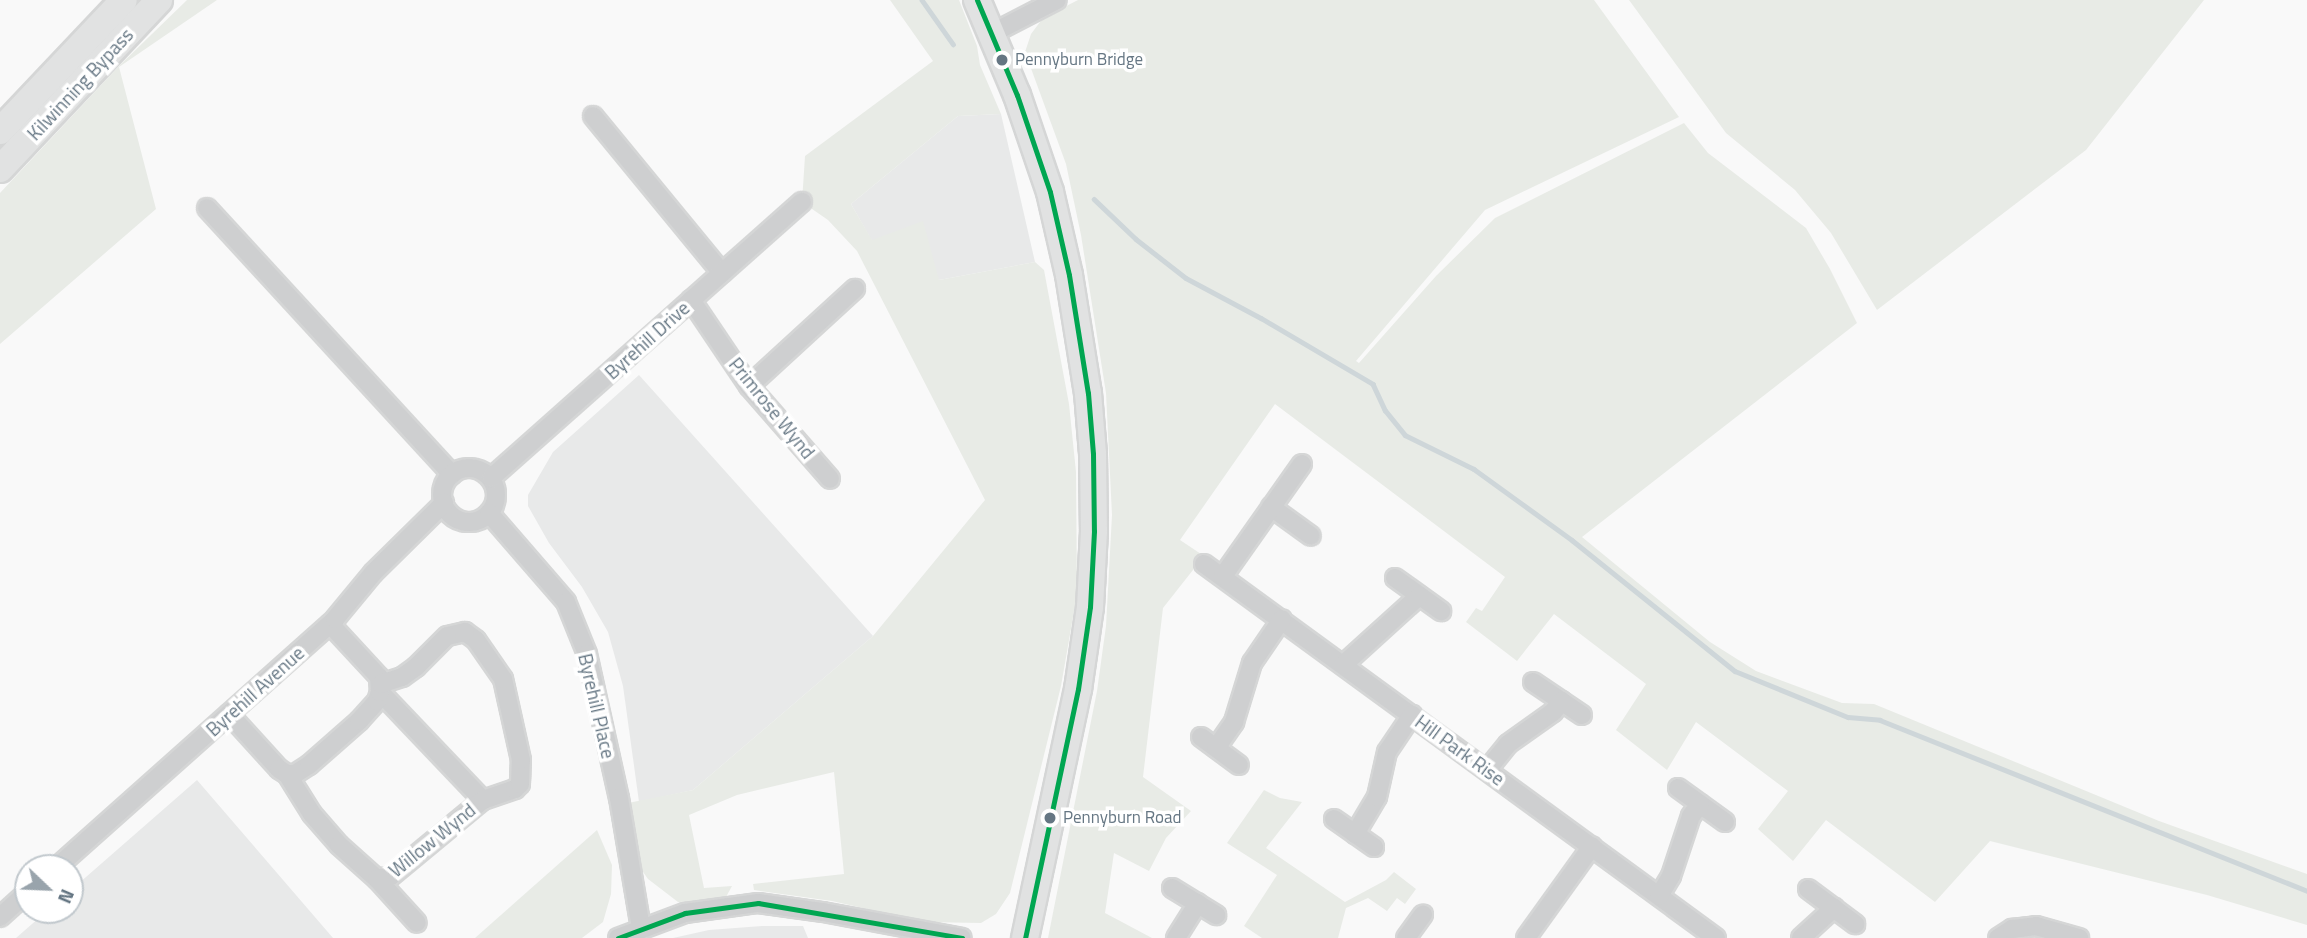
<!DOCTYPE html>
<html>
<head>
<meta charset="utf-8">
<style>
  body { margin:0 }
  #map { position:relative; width:2307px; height:938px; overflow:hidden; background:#f9f9f9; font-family:"Titillium Web",sans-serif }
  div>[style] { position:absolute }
  .built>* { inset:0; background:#e8e9e9 }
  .green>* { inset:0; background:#e8ebe6 }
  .stream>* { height:4.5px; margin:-2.25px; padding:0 2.25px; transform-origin:2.25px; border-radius:2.25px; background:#ced6d9 }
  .roads { filter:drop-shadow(2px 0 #d5d6d6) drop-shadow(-2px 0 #d5d6d6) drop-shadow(0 2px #d5d6d6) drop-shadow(0 -2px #d5d6d6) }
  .minor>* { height:18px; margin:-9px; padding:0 9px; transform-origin:9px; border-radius:9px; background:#cecfd0 }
  .minor>.ring { margin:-9px; padding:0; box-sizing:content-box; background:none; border:18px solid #cecfd0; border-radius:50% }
  .highway>* { height:26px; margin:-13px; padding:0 13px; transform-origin:13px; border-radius:13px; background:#e1e2e2 }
  .bus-1>* { height:5px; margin:-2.5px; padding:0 2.5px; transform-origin:2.5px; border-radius:2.5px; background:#00a651 }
  .dots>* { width:19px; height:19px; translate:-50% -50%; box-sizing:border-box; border:4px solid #fff; border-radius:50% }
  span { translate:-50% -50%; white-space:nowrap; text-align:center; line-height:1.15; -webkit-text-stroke:7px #fff; paint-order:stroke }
  .bus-label { font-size:17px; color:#657683 }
  .left { translate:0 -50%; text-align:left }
  .street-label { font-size:19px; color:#657683 }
  .north { position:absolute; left:14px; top:854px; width:70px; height:70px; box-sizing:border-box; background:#fff; border:2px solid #c1c8cd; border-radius:50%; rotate:113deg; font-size:19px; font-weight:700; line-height:28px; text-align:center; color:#657683 }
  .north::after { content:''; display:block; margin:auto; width:24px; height:32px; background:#99a4ac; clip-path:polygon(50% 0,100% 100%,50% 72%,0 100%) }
</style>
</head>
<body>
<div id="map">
  <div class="built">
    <i style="clip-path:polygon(1001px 114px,1035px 262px,939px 280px,872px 241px,851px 204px,958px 116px)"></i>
    <i style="clip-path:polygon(639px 375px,873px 636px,693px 790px,639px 802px,623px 686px,608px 632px,582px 587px,549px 543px,528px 506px,528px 495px,553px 452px)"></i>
    <i style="clip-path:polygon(197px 780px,333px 938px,16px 938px,48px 910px,70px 910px,70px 891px)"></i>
    <i style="clip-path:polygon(762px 926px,803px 926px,808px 938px,673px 938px,709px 930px)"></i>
  </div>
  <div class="green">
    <i style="clip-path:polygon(187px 0,217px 0,119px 67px,156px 209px,0 344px,0 193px,118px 67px)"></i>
    <i style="clip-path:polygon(890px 0,959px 0,977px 46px,980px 65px,1001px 114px,958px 116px,851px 204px,872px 240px,923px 221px,939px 280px,1035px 262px,1044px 270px,1069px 404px,1076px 472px,1077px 594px,1061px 686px,1010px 893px,996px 914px,981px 923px,924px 922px,832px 901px,754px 890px,753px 884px,844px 874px,834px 772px,737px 795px,689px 815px,704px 888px,732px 886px,726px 897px,718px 901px,678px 902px,648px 879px,636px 862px,629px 816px,632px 806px,628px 803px,693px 790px,873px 636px,985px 500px,857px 251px,828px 220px,802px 202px,805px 156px,933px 61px)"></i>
    <i style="clip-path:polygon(1078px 0,1594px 0,1679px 117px,1485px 210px,1356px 361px,1359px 363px,1436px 276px,1495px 218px,1684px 123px,1708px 153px,1806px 228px,1830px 269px,1857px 323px,1582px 537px,1710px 642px,1756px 671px,1842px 703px,1874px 704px,2159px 821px,2307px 874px,2307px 925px,2207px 895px,1990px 841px,1935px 902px,1826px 820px,1793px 861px,1758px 829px,1788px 791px,1696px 722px,1667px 770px,1616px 730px,1646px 684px,1554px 614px,1517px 661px,1466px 622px,1476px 608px,1482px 611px,1505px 577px,1275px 404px,1180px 540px,1204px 556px,1163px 608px,1143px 777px,1191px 811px,1166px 838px,1149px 871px,1114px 853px,1105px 913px,1152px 938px,1048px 938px,1097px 691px,1106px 626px,1112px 515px,1106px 393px,1081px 235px,1066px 164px,1025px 52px,1031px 34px,1043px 18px)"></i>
    <i style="clip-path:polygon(1629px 0,2204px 0,2086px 150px,1877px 310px,1831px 233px,1795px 190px,1726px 133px)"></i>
    <i style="clip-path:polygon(1264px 790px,1280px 798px,1302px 802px,1266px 848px,1345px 902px,1386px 880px,1394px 872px,1416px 889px,1405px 904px,1397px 898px,1387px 911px,1368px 898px,1346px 908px,1338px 938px,1262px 938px,1244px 926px,1277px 875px,1227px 843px)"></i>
    <i style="clip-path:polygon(597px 830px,612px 865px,611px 894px,603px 922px,582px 938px,475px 938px)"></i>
  </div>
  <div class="stream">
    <i style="left:922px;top:0;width:54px;rotate:54.8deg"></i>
    <i style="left:1094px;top:199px;width:58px;rotate:43.6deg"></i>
    <i style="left:1136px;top:239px;width:63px;rotate:38deg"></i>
    <i style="left:1186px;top:278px;width:85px;rotate:28.1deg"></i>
    <i style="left:1261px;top:318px;width:130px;rotate:30.5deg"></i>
    <i style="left:1373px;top:384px;width:29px;rotate:65deg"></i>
    <i style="left:1385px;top:410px;width:32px;rotate:51deg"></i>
    <i style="left:1405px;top:435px;width:77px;rotate:26.2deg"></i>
    <i style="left:1474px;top:469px;width:121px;rotate:35.9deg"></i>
    <i style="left:1572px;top:540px;width:209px;rotate:38.8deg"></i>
    <i style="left:1735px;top:671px;width:122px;rotate:22.2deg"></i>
    <i style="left:1848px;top:717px;width:32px;rotate:5deg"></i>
    <i style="left:1880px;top:720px;width:460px;rotate:21.8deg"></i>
  </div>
  <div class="roads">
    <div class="minor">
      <i style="left:991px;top:34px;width:74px;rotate:-27.3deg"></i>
      <i style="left:593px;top:116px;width:203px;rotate:50.6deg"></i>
      <i style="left:207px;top:208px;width:362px;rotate:47.4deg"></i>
      <i style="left:691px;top:300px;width:104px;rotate:56deg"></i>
      <i style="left:749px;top:386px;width:123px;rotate:48.9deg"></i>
      <i style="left:749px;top:386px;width:144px;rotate:-42.5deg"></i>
      <i class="ring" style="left:442px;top:468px;width:36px;height:36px"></i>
      <i style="left:491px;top:478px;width:416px;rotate:-41.6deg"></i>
      <i style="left:1271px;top:507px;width:49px;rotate:35.9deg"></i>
      <i style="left:489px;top:513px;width:118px;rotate:49.1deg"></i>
      <i style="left:566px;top:602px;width:56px;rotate:68deg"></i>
      <i style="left:587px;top:654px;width:148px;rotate:77.5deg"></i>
      <i style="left:619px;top:798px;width:132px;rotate:80.4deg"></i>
      <i style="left:1204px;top:564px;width:634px;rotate:36.15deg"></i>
      <i style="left:1223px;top:576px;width:137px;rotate:-54.8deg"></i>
      <i style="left:1395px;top:578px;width:57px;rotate:35.7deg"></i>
      <i style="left:1343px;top:665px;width:103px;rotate:-42.2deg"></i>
      <i style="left:1533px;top:682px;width:59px;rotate:34deg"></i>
      <i style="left:380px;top:692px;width:149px;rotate:46.4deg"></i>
      <i style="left:229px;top:714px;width:74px;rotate:47.7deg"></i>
      <i style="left:279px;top:769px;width:9px;rotate:32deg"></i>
      <i style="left:287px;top:774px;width:8px"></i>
      <i style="left:295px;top:774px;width:17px;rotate:-33deg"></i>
      <i style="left:309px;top:765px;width:67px;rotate:-41.3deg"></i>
      <i style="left:359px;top:721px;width:27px;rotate:-48deg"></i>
      <i style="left:377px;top:701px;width:9px;rotate:-72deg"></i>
      <i style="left:380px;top:692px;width:15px;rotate:-94deg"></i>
      <i style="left:379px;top:677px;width:72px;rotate:-132.8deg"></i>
      <i style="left:1201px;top:737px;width:47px;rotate:36.4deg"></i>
      <i style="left:1216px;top:748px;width:32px;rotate:-55deg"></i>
      <i style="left:1234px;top:722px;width:62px;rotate:-73deg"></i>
      <i style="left:1252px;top:663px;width:53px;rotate:-55.7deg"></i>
      <i style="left:1487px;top:770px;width:33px;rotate:-51deg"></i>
      <i style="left:1508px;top:744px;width:55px;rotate:-35.4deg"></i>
      <i style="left:1553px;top:712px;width:14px;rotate:-51deg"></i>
      <i style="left:287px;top:774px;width:47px;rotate:58deg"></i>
      <i style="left:312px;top:814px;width:41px;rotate:48.9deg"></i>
      <i style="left:339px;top:845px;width:51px;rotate:41.8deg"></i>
      <i style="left:377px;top:879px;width:14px;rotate:-12deg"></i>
      <i style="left:391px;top:876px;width:119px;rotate:-39.6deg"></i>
      <i style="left:483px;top:800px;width:34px;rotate:-19deg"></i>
      <i style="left:515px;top:789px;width:7px;rotate:-45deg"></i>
      <i style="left:520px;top:784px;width:24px;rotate:-88deg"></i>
      <i style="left:521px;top:760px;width:83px;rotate:-102.5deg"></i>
      <i style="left:503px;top:679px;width:47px;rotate:-124.7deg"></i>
      <i style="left:476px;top:640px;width:14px;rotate:-144deg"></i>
      <i style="left:465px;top:632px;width:18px;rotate:167deg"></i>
      <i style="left:447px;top:636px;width:44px;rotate:135deg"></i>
      <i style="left:416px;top:667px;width:17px;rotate:144deg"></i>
      <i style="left:402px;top:677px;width:22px;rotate:162deg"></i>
      <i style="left:1678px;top:788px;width:58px;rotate:35.9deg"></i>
      <i style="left:1334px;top:819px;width:49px;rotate:35deg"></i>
      <i style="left:1355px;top:834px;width:43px;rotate:-59.3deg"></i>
      <i style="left:1377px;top:797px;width:46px;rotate:-77.5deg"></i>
      <i style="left:1387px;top:752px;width:45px;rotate:-56deg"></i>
      <i style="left:56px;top:868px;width:374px;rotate:-41.7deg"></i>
      <i style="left:335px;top:619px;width:60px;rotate:-50.4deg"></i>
      <i style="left:373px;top:573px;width:100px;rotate:-44.6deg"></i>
      <i style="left:377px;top:879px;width:59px;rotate:47.7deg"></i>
      <i style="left:1172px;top:888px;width:52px;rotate:31.5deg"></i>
      <i style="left:1808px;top:889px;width:59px;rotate:36.7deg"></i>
      <i style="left:1659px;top:896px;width:23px;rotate:-59deg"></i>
      <i style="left:1671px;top:876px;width:63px;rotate:-71.6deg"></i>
      <i style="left:1691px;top:816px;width:15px;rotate:-53deg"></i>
      <i style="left:0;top:917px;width:38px;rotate:-42deg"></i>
      <i style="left:618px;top:938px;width:72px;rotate:-20.5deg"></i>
      <i style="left:685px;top:913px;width:74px;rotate:-7.8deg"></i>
      <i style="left:758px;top:903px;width:66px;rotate:7.9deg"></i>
      <i style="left:823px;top:912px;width:141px;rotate:10.6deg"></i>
      <i style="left:1176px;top:938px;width:41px;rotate:-57.8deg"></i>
      <i style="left:1406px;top:938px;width:29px;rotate:-54deg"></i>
      <i style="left:1526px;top:938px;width:113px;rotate:-54.3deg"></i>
      <i style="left:1801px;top:938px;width:45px;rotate:-42.3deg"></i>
      <i style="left:1998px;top:938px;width:17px;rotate:-33deg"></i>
      <i style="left:2012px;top:929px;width:24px;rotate:-7deg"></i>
      <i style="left:2036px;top:926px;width:45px;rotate:15.6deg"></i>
    </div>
    <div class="highway">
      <i style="left:977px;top:0;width:103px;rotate:67.2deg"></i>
      <i style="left:1017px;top:95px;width:102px;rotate:71.2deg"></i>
      <i style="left:1050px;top:192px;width:85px;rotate:77.1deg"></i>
      <i style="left:1069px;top:275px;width:120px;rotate:80.9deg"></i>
      <i style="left:1088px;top:393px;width:61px;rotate:85.3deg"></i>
      <i style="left:1093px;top:454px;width:77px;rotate:89.3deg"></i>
      <i style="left:1094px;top:531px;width:76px;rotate:93deg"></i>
      <i style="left:1090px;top:607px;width:83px;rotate:98.3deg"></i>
      <i style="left:1078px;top:689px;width:255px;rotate:102deg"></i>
      <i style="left:0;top:131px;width:180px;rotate:-46.6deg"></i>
      <i style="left:0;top:169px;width:232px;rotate:-46.7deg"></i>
    </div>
  </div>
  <div class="bus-1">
    <i style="left:977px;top:0;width:103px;rotate:67.2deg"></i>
    <i style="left:1017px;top:95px;width:102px;rotate:71.2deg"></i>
    <i style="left:1050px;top:192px;width:85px;rotate:77.1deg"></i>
    <i style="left:1069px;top:275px;width:120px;rotate:80.9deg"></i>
    <i style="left:1088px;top:393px;width:61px;rotate:85.3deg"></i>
    <i style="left:1093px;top:454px;width:77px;rotate:89.3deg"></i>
    <i style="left:1094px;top:531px;width:76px;rotate:93deg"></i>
    <i style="left:1090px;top:607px;width:83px;rotate:98.3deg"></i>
    <i style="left:1078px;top:689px;width:255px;rotate:102deg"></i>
    <i style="left:618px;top:938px;width:72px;rotate:-20.5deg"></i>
    <i style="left:685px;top:913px;width:74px;rotate:-7.8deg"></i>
    <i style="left:758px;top:903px;width:207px;rotate:9.7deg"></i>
  </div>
  <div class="dots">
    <i style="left:1002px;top:60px;background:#657683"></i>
    <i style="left:1050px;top:818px;background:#657683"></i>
  </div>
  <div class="bus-label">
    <span class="left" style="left:1015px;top:60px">Pennyburn Bridge</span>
    <span class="left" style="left:1063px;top:818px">Pennyburn Road</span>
  </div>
  <div class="street-label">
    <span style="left:80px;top:84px;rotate:-47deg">Kilwinning Bypass</span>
    <span style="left:647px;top:340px;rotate:-42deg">Byrehill Drive</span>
    <span style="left:772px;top:408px;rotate:51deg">Primrose Wynd</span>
    <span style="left:255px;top:691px;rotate:-42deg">Byrehill Avenue</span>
    <span style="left:597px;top:706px;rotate:77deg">Byrehill Place</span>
    <span style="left:1460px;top:750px;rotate:36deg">Hill Park Rise</span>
    <span style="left:432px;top:840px;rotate:-39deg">Willow Wynd</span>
  </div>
  <div class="north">N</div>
</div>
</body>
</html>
